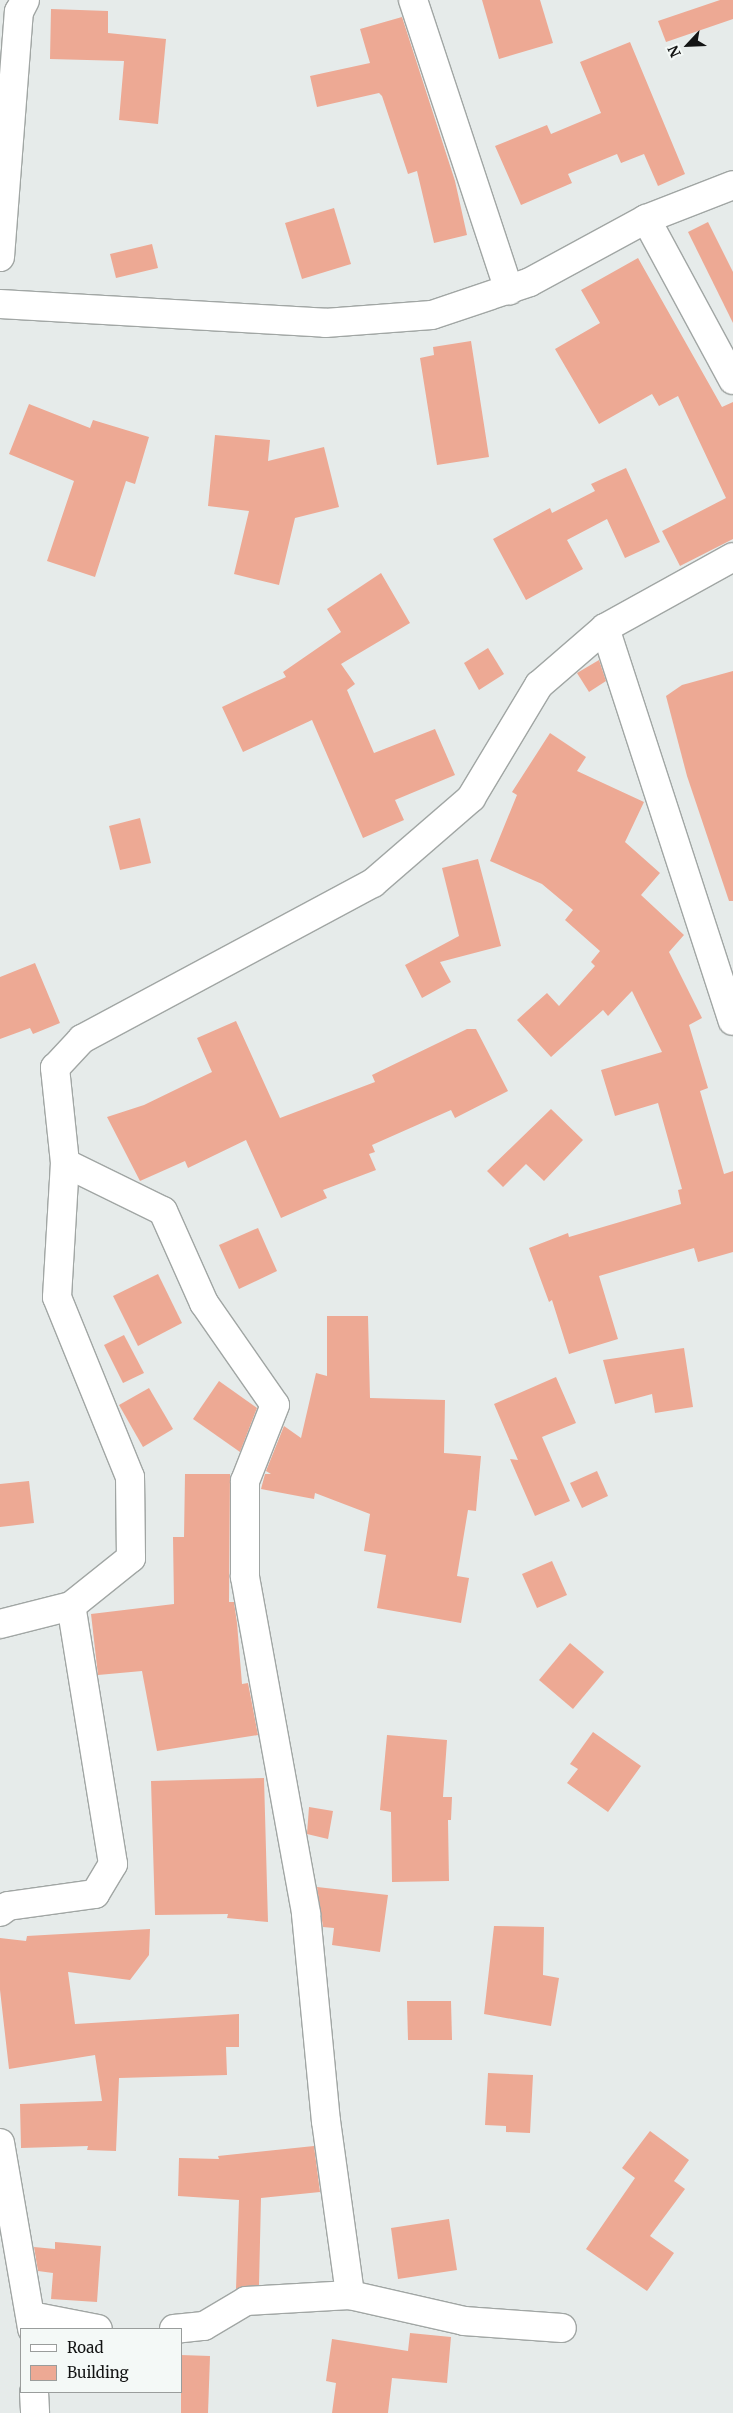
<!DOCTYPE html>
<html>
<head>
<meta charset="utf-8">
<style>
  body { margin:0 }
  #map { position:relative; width:733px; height:2413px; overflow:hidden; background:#e6ebea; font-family:Merriweather,serif }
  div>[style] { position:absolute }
  .building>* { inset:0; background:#eda994 }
  .roads { filter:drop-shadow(1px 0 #a1a6a4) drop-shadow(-1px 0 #a1a6a4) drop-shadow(0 1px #a1a6a4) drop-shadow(0 -1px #a1a6a4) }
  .minor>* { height:28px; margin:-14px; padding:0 14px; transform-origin:14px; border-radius:14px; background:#fff }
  span { translate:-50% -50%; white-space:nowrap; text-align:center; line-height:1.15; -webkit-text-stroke:4.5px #f4f9f7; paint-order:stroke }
  .legend { position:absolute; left:20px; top:2328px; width:162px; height:65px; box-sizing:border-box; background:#f4f9f7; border:1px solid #9a9d9c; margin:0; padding:6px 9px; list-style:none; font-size:15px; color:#131414 }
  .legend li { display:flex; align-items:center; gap:10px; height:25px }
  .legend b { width:25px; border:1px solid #9a9d9c }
  .north { position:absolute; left:663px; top:20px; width:50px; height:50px; -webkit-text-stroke:4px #f4f9f7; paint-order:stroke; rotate:245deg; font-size:14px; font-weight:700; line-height:20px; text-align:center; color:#131414 }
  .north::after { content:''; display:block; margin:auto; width:18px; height:22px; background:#131414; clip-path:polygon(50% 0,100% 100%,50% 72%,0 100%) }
</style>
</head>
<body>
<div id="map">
  <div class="building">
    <i style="clip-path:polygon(482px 0,540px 0,553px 43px,499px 59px)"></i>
    <i style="clip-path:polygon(720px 0,733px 0,733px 19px,666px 42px,658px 21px)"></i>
    <i style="clip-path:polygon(51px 9px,108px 11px,108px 33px,166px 39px,158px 124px,119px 120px,124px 61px,50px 59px)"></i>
    <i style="clip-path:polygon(402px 17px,455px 181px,467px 235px,434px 243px,417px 171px,408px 174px,382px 96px,379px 93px,317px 107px,310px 76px,370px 63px,360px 29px)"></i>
    <i style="clip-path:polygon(630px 42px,685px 174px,658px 186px,644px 154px,621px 163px,617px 154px,568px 174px,572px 183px,521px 205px,495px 146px,547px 125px,551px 134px,601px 113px,580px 62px)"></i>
    <i style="clip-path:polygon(334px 208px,351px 264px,302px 279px,285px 223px)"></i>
    <i style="clip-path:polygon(708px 222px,733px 272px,733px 323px,688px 232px)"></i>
    <i style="clip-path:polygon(152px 244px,158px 268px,116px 278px,110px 254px)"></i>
    <i style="clip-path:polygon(638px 258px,722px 407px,733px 402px,733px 539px,680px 566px,662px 531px,726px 498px,678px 396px,659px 406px,652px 394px,599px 424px,555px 349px,600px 323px,581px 290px)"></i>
    <i style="clip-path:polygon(471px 341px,489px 457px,437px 465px,420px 358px,434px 355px,433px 347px)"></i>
    <i style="clip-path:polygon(29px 404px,90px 428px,93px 420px,149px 437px,135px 484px,126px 481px,95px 577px,47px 561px,74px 481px,9px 454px)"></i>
    <i style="clip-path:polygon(215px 435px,270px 440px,268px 461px,324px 447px,339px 507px,295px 518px,279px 585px,234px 574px,249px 511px,208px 506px)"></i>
    <i style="clip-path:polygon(626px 468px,660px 542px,625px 558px,607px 519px,567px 540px,583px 569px,526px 600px,493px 539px,550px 508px,552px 513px,595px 491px,591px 484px)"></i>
    <i style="clip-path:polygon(381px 573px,410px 623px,341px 664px,355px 684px,347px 690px,374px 753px,435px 729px,455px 775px,395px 800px,404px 820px,363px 838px,312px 720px,243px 752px,222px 707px,286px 677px,283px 672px,341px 632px,327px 609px)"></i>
    <i style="clip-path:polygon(488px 648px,504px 674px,479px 690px,464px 663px)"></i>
    <i style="clip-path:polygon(599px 660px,606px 681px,589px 692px,577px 673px)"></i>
    <i style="clip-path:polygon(733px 671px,733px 901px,729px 901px,687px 776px,666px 696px,682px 685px)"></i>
    <i style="clip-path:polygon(550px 733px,586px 757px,577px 771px,644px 802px,625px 842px,660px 873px,641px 895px,684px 935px,669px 952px,702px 1018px,689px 1025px,708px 1088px,700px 1091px,724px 1174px,733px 1171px,733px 1252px,698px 1262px,694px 1248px,599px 1276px,618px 1339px,569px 1354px,552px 1300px,549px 1302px,529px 1248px,568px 1233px,569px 1237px,681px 1204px,678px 1190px,682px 1189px,658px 1103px,615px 1116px,601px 1070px,662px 1052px,632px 991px,608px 1016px,603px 1010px,551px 1057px,517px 1020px,547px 993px,559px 1006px,595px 966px,591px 962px,600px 951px,565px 920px,573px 910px,542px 884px,490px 861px,517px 795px,512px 792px)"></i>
    <i style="clip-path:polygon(140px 818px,151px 863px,120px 870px,109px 826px)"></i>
    <i style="clip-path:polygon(478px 859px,501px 946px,440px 962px,451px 982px,422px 998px,405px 965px,459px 936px,442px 868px)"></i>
    <i style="clip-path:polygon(35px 963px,60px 1023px,33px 1034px,30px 1028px,0 1039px,0 977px)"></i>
    <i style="clip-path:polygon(236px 1021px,280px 1118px,375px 1082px,372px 1075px,467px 1029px,476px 1029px,508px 1091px,455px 1118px,451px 1110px,372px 1145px,375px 1152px,369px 1154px,376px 1170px,323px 1190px,327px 1198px,281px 1218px,246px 1140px,188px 1168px,185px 1161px,140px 1181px,107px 1117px,144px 1105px,212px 1072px,197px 1038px)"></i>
    <i style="clip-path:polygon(551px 1109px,583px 1140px,544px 1181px,526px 1164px,503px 1187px,487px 1171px)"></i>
    <i style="clip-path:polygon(258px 1228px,277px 1271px,239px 1289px,219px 1245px)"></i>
    <i style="clip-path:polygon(158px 1274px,182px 1323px,138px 1346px,113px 1296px)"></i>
    <i style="clip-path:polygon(327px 1316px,368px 1316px,370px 1398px,445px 1400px,444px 1453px,481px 1456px,476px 1511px,468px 1510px,457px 1576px,469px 1578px,461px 1623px,377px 1608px,386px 1555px,364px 1551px,370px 1514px,315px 1493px,314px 1499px,261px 1489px,265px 1474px,271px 1474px,266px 1471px,284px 1426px,301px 1438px,316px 1373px,327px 1376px)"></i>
    <i style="clip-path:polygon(124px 1335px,144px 1373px,123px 1383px,104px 1345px)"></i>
    <i style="clip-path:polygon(684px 1348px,693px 1407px,655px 1413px,652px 1394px,615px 1404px,603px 1360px)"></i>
    <i style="clip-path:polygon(556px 1377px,576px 1423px,542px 1437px,570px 1501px,535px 1516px,510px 1459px,518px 1460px,494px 1404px)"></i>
    <i style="clip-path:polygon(219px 1381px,257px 1408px,240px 1452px,193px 1419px)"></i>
    <i style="clip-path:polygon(149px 1388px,173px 1429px,143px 1447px,119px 1405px)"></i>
    <i style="clip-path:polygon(597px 1471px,608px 1496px,582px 1508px,570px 1483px)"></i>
    <i style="clip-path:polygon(185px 1474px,230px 1474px,229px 1602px,234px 1602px,237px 1623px,242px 1684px,248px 1683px,258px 1735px,157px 1751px,142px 1671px,98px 1675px,91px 1614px,174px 1604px,173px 1537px,184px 1537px)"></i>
    <i style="clip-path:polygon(29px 1481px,34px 1523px,0 1527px,0 1484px)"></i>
    <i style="clip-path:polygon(552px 1561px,567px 1595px,537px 1608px,522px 1574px)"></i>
    <i style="clip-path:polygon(570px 1643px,604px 1672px,573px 1709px,539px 1680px)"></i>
    <i style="clip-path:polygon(593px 1732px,641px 1766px,608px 1812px,567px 1783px,578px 1769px,570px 1764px)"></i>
    <i style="clip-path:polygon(387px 1735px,447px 1740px,443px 1797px,452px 1797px,451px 1820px,448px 1820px,449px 1881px,392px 1882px,391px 1812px,380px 1810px)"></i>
    <i style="clip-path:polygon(264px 1778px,268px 1922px,227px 1918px,228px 1914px,155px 1915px,151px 1781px)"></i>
    <i style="clip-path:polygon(309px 1807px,333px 1811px,328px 1839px,307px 1834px)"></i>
    <i style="clip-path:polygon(317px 1887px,388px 1895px,380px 1952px,332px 1945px,334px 1928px,323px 1927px)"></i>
    <i style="clip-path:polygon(494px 1926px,544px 1927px,543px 1975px,559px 1978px,551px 2026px,484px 2014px)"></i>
    <i style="clip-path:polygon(150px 1929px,149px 1955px,130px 1980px,68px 1972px,75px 2024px,239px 2014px,239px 2047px,226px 2047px,227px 2075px,119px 2078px,116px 2151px,87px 2150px,88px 2146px,21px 2148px,20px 2104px,102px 2101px,95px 2055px,9px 2069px,0 1990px,0 1938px,26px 1941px,27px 1936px)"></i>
    <i style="clip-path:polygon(407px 2001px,451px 2001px,452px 2040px,408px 2040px)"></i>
    <i style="clip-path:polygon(488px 2073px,533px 2075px,530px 2133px,506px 2132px,506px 2126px,485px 2125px)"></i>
    <i style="clip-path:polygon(650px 2131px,689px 2160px,674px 2181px,685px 2189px,650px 2236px,674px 2253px,647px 2291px,586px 2249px,635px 2178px,622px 2168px)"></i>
    <i style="clip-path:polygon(314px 2146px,320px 2192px,261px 2198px,259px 2285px,236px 2289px,239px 2200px,178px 2196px,179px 2158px,219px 2159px,218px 2156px)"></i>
    <i style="clip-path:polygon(449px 2219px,457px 2270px,398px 2279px,391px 2228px)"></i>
    <i style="clip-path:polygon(55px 2242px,101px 2246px,97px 2302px,51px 2299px,53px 2273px,38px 2271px,34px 2247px,55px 2249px)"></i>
    <i style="clip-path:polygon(410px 2333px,451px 2337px,447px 2383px,392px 2378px,388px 2413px,332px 2413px,336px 2383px,326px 2381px,332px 2339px,408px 2351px)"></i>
    <i style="clip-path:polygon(181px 2355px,210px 2356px,208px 2413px,181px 2413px)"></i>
  </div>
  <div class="roads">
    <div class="minor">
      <i style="left:413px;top:0;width:306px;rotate:71.7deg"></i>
      <i style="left:646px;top:219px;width:183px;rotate:61.6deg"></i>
      <i style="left:0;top:257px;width:246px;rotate:-85.6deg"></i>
      <i style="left:19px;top:12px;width:13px;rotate:-63deg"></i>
      <i style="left:0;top:304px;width:326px;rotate:3.3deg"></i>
      <i style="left:325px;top:323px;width:107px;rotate:-4.3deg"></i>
      <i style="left:432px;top:315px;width:103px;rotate:-18.6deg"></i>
      <i style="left:530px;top:282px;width:132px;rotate:-28.5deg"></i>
      <i style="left:646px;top:219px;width:93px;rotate:-21.3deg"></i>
      <i style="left:605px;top:628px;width:413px;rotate:72deg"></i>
      <i style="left:65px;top:1163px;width:109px;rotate:26.1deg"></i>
      <i style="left:163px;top:1211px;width:101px;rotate:66deg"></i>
      <i style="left:204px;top:1303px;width:124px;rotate:55.2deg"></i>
      <i style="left:275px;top:1405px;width:82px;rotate:111.5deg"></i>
      <i style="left:245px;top:1481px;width:96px;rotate:90deg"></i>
      <i style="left:245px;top:1577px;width:342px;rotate:79.7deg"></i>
      <i style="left:306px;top:1914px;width:208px;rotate:84.5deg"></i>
      <i style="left:326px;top:2121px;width:176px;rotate:82.1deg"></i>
      <i style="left:0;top:1624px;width:73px;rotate:-14.2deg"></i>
      <i style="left:0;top:1912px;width:10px;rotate:-37deg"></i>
      <i style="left:8px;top:1906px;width:88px;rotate:-7.9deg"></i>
      <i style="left:95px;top:1894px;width:35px;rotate:-59deg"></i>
      <i style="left:113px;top:1864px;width:261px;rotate:-99.2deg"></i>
      <i style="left:71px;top:1606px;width:77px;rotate:-38.7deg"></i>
      <i style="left:131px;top:1558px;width:81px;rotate:-90.7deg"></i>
      <i style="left:130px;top:1477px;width:194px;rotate:-112.1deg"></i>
      <i style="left:57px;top:1297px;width:134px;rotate:-86.6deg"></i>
      <i style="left:65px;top:1163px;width:96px;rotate:-96deg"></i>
      <i style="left:55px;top:1068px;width:40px;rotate:-47deg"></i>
      <i style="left:82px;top:1039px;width:330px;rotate:-28.2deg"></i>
      <i style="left:373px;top:883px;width:130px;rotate:-40.9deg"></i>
      <i style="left:471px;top:798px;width:132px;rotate:-59deg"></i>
      <i style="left:539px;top:685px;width:87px;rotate:-40.8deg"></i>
      <i style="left:605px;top:628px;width:146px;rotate:-29deg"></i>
      <i style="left:0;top:2143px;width:189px;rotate:80.2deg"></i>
      <i style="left:31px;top:2316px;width:68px;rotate:11deg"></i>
      <i style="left:174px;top:2329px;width:30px;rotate:-6deg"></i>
      <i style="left:204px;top:2326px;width:49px;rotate:-30.8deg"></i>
      <i style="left:246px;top:2301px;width:104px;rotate:-3.3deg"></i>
      <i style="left:350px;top:2295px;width:117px;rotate:12.8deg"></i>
      <i style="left:464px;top:2321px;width:98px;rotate:4.1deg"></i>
      <i style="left:34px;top:2392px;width:21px;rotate:87deg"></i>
    </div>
  </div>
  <ul class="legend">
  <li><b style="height:6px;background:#fff"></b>Road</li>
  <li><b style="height:14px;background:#eda994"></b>Building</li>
  </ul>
  <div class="north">N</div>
</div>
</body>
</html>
